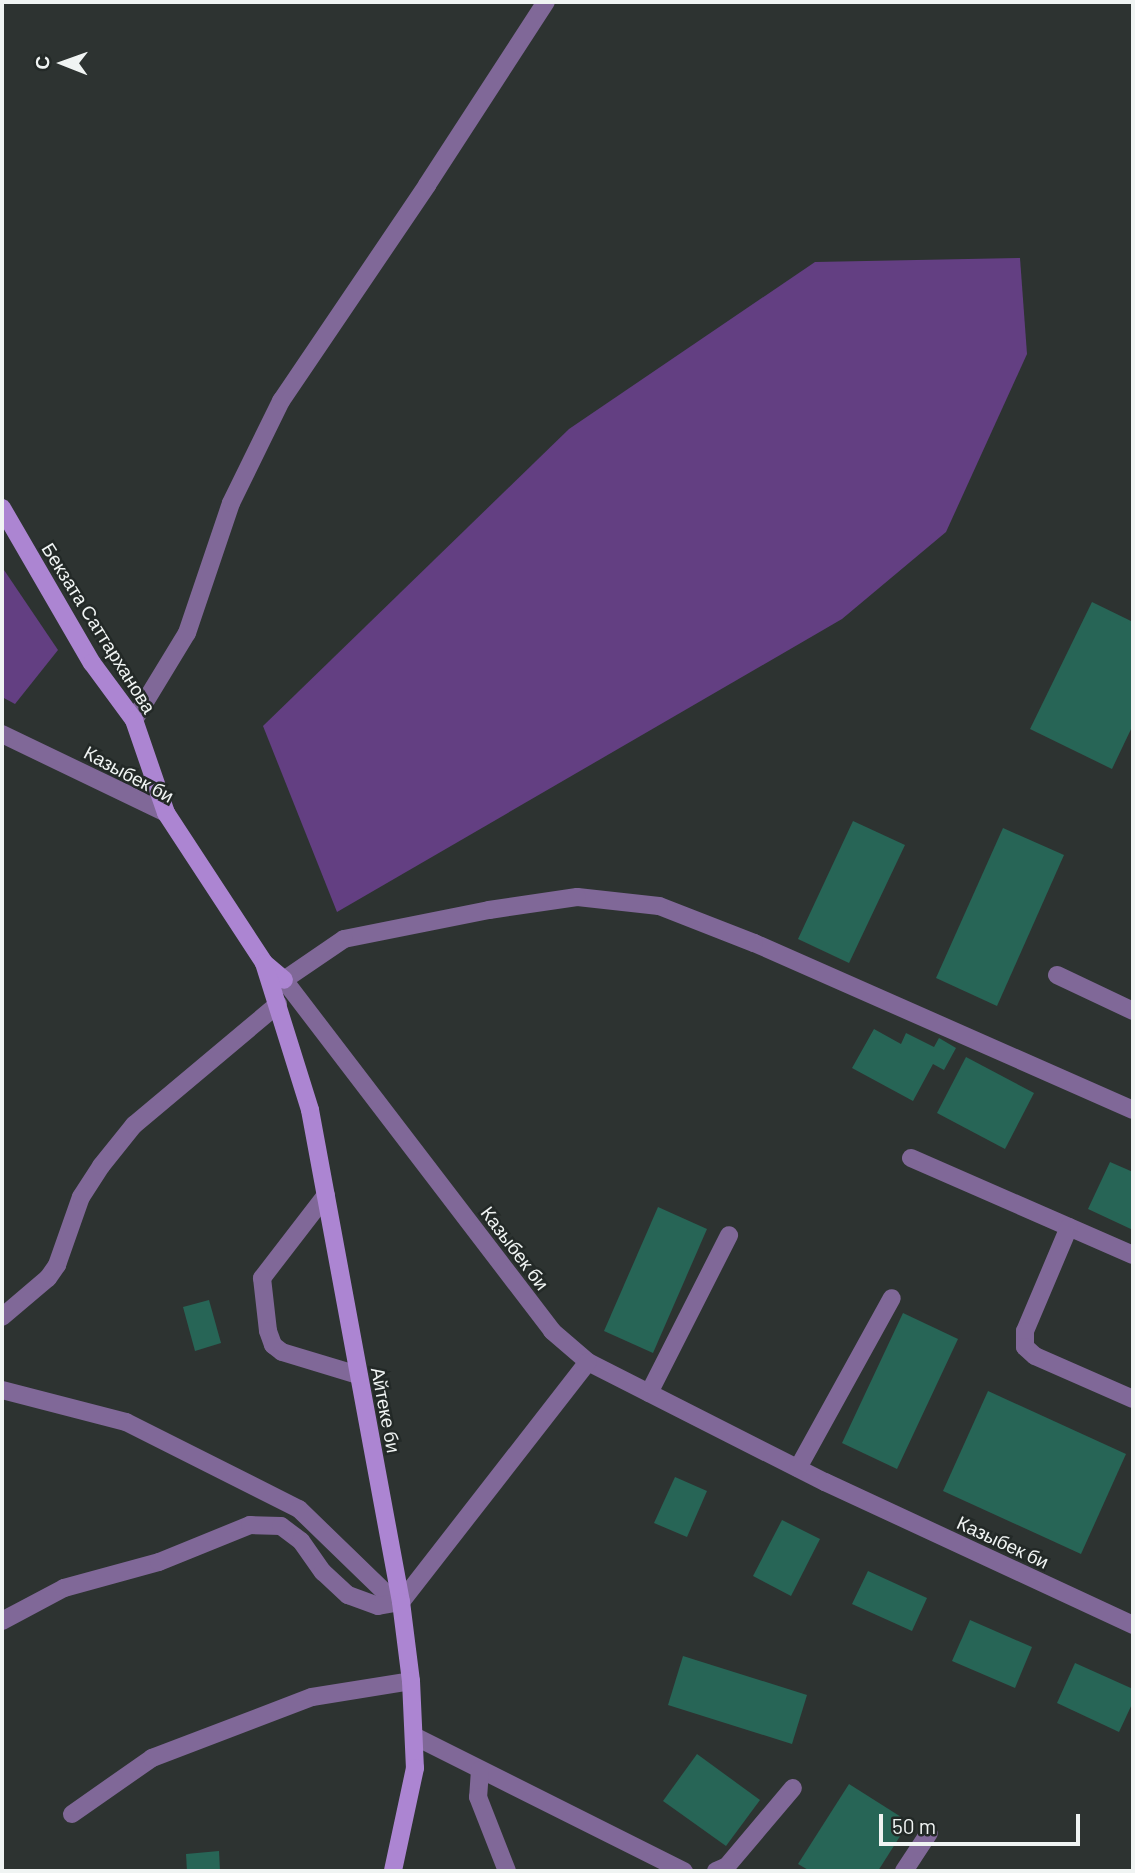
<!DOCTYPE html>
<html>
<head>
<meta charset="utf-8">
<style>
  body { margin:0 }
  #map { position:relative; width:1135px; height:1873px; overflow:hidden; background:#2d3331; font-family:Barlow,sans-serif }
  div>[style] { position:absolute }
  .green>* { inset:0; background:#633f82 }
  .building>* { inset:0; background:#276556 }
  .street>* { height:18px; margin:-9px; padding:0 9px; transform-origin:9px; border-radius:9px; background:#806898 }
  .secondary>* { height:18px; margin:-9px; padding:0 9px; transform-origin:9px; border-radius:9px; background:#ac85d2 }
  span { translate:-50% -50%; white-space:nowrap; text-align:center; line-height:1.15; -webkit-text-stroke:5px #232927; paint-order:stroke }
  .street-label { font-size:19px; color:#f0f4f3 }
  .frame { position:absolute; inset:0; border:4px solid #f0f4f3; pointer-events:none }
  .north { position:absolute; left:28px; top:28px; width:70px; height:70px; -webkit-text-stroke:5px #232927; paint-order:stroke; rotate:271deg; font-size:19px; font-weight:700; line-height:28px; text-align:center; color:#f0f4f3 }
  .north::after { content:''; display:block; margin:auto; width:24px; height:32px; background:#f0f4f3; clip-path:polygon(50% 0,100% 100%,50% 72%,0 100%) }
  .scale { position:absolute; left:879px; top:1814px; width:201px; height:32px; box-sizing:border-box; border:4px solid #f0f4f3; border-top:0; padding-left:9px; font-size:21px; line-height:24px; white-space:nowrap; color:#f0f4f3; -webkit-text-stroke:5px #232927; paint-order:stroke }
</style>
</head>
<body>
<div id="map">
  <div class="green">
    <i style="clip-path:polygon(1020px 258px,1027px 354px,946px 532px,842px 619px,337px 912px,263px 726px,569px 429px,815px 262px)"></i>
    <i style="clip-path:polygon(2px 567px,58px 650px,15px 704px,2px 697px)"></i>
  </div>
  <div class="building">
    <i style="clip-path:polygon(1092px 602px,1133px 622px,1133px 725px,1112px 769px,1030px 729px)"></i>
    <i style="clip-path:polygon(853px 821px,905px 845px,849px 963px,798px 939px)"></i>
    <i style="clip-path:polygon(1003px 828px,1064px 855px,997px 1006px,936px 978px)"></i>
    <i style="clip-path:polygon(874px 1029px,901px 1044px,906px 1033px,934px 1047px,939px 1038px,956px 1048px,944px 1070px,933px 1064px,913px 1101px,852px 1068px)"></i>
    <i style="clip-path:polygon(966px 1057px,1034px 1093px,1005px 1149px,937px 1113px)"></i>
    <i style="clip-path:polygon(1110px 1162px,1133px 1172px,1133px 1230px,1088px 1209px)"></i>
    <i style="clip-path:polygon(658px 1207px,707px 1229px,653px 1353px,604px 1331px)"></i>
    <i style="clip-path:polygon(209px 1300px,221px 1343px,195px 1351px,183px 1307px)"></i>
    <i style="clip-path:polygon(903px 1313px,958px 1339px,897px 1469px,842px 1443px)"></i>
    <i style="clip-path:polygon(988px 1391px,1126px 1454px,1081px 1554px,943px 1491px)"></i>
    <i style="clip-path:polygon(675px 1477px,707px 1491px,687px 1537px,654px 1523px)"></i>
    <i style="clip-path:polygon(782px 1520px,820px 1539px,791px 1596px,753px 1576px)"></i>
    <i style="clip-path:polygon(868px 1571px,927px 1598px,912px 1631px,852px 1604px)"></i>
    <i style="clip-path:polygon(970px 1620px,1032px 1647px,1015px 1688px,952px 1661px)"></i>
    <i style="clip-path:polygon(683px 1656px,807px 1695px,792px 1744px,668px 1705px)"></i>
    <i style="clip-path:polygon(1075px 1663px,1133px 1689px,1133px 1702px,1119px 1732px,1057px 1703px)"></i>
    <i style="clip-path:polygon(697px 1754px,760px 1800px,726px 1846px,663px 1801px)"></i>
    <i style="clip-path:polygon(849px 1784px,909px 1822px,878px 1871px,810px 1871px,798px 1864px)"></i>
    <i style="clip-path:polygon(219px 1851px,220px 1871px,187px 1871px,186px 1854px)"></i>
  </div>
  <div class="street">
    <i style="left:134px;top:720px;width:102px;rotate:-58.7deg"></i>
    <i style="left:187px;top:633px;width:137px;rotate:-71.3deg"></i>
    <i style="left:231px;top:503px;width:114px;rotate:-63.9deg"></i>
    <i style="left:281px;top:401px;width:261px;rotate:-55.9deg"></i>
    <i style="left:427px;top:185px;width:218px;rotate:-57deg"></i>
    <i style="left:2px;top:734px;width:182px;rotate:25.7deg"></i>
    <i style="left:1057px;top:975px;width:84px;rotate:25.3deg"></i>
    <i style="left:1133px;top:1110px;width:414px;rotate:-156.2deg"></i>
    <i style="left:754px;top:943px;width:102px;rotate:-158.7deg"></i>
    <i style="left:659px;top:906px;width:82px;rotate:-173.7deg"></i>
    <i style="left:577px;top:897px;width:89px;rotate:171.6deg"></i>
    <i style="left:489px;top:910px;width:148px;rotate:168.7deg"></i>
    <i style="left:344px;top:939px;width:73px;rotate:145.7deg"></i>
    <i style="left:284px;top:980px;width:442px;rotate:52.6deg"></i>
    <i style="left:552px;top:1331px;width:48px;rotate:40.7deg"></i>
    <i style="left:588px;top:1362px;width:266px;rotate:26.9deg"></i>
    <i style="left:825px;top:1482px;width:340px;rotate:24.9deg"></i>
    <i style="left:911px;top:1158px;width:242px;rotate:23.6deg"></i>
    <i style="left:326px;top:1195px;width:105px;rotate:127.6deg"></i>
    <i style="left:262px;top:1278px;width:53px;rotate:83.5deg"></i>
    <i style="left:268px;top:1331px;width:15px;rotate:70deg"></i>
    <i style="left:273px;top:1345px;width:11px;rotate:38deg"></i>
    <i style="left:282px;top:1352px;width:79px;rotate:16.8deg"></i>
    <i style="left:1069px;top:1227px;width:113px;rotate:112.9deg"></i>
    <i style="left:1025px;top:1331px;width:16px;rotate:90deg"></i>
    <i style="left:1025px;top:1347px;width:13px;rotate:42deg"></i>
    <i style="left:1035px;top:1356px;width:107px;rotate:23.7deg"></i>
    <i style="left:2px;top:1317px;width:60px;rotate:-40.3deg"></i>
    <i style="left:48px;top:1278px;width:16px;rotate:-55deg"></i>
    <i style="left:57px;top:1265px;width:72px;rotate:-70.6deg"></i>
    <i style="left:81px;top:1197px;width:37px;rotate:-57deg"></i>
    <i style="left:101px;top:1166px;width:53px;rotate:-51.2deg"></i>
    <i style="left:134px;top:1125px;width:188px;rotate:-40deg"></i>
    <i style="left:2px;top:1390px;width:128px;rotate:14.5deg"></i>
    <i style="left:126px;top:1422px;width:194px;rotate:26.7deg"></i>
    <i style="left:299px;top:1509px;width:134px;rotate:44.1deg"></i>
    <i style="left:649px;top:1393px;width:177px;rotate:-63.1deg"></i>
    <i style="left:798px;top:1468px;width:194px;rotate:-61.1deg"></i>
    <i style="left:2px;top:1621px;width:70px;rotate:-28deg"></i>
    <i style="left:64px;top:1588px;width:98px;rotate:-15.3deg"></i>
    <i style="left:159px;top:1562px;width:98px;rotate:-22.1deg"></i>
    <i style="left:250px;top:1525px;width:31px;rotate:2deg"></i>
    <i style="left:281px;top:1526px;width:25px;rotate:37deg"></i>
    <i style="left:301px;top:1541px;width:38px;rotate:55deg"></i>
    <i style="left:323px;top:1572px;width:34px;rotate:43deg"></i>
    <i style="left:348px;top:1595px;width:32px;rotate:20deg"></i>
    <i style="left:378px;top:1606px;width:23px;rotate:-10deg"></i>
    <i style="left:401px;top:1602px;width:304px;rotate:-52.1deg"></i>
    <i style="left:414px;top:1736px;width:302px;rotate:26.6deg"></i>
    <i style="left:480px;top:1770px;width:27px;rotate:94deg"></i>
    <i style="left:478px;top:1797px;width:79px;rotate:68.6deg"></i>
    <i style="left:72px;top:1814px;width:98px;rotate:-35deg"></i>
    <i style="left:152px;top:1758px;width:171px;rotate:-20.9deg"></i>
    <i style="left:312px;top:1697px;width:100px;rotate:-9.2deg"></i>
    <i style="left:716px;top:1871px;width:12px;rotate:-24deg"></i>
    <i style="left:727px;top:1866px;width:102px;rotate:-49.8deg"></i>
    <i style="left:904px;top:1871px;width:45px;rotate:-56.7deg"></i>
  </div>
  <div class="secondary">
    <i style="left:2px;top:508px;width:179px;rotate:59.9deg"></i>
    <i style="left:92px;top:663px;width:71px;rotate:53.6deg"></i>
    <i style="left:134px;top:720px;width:98px;rotate:71deg"></i>
    <i style="left:166px;top:813px;width:179px;rotate:56.8deg"></i>
    <i style="left:264px;top:963px;width:26px;rotate:40deg"></i>
    <i style="left:264px;top:963px;width:154px;rotate:72.6deg"></i>
    <i style="left:310px;top:1110px;width:500px;rotate:79.52deg"></i>
    <i style="left:401px;top:1602px;width:80px;rotate:82.8deg"></i>
    <i style="left:411px;top:1681px;width:87px;rotate:87.4deg"></i>
    <i style="left:415px;top:1768px;width:105px;rotate:102.1deg"></i>
  </div>
  <div class="street-label">
    <span style="left:99px;top:628px;rotate:58deg">Бекзата Саттарханова</span>
    <span style="left:129px;top:774px;rotate:28deg">Казыбек би</span>
    <span style="left:515px;top:1248px;rotate:53deg">Казыбек би</span>
    <span style="left:386px;top:1410px;rotate:79deg">Айтеке би</span>
    <span style="left:1003px;top:1542px;rotate:25deg">Казыбек би</span>
  </div>
  <div class="frame"></div>
  <div class="north">С</div>
  <div class="scale">50 m</div>
</div>
</body>
</html>
